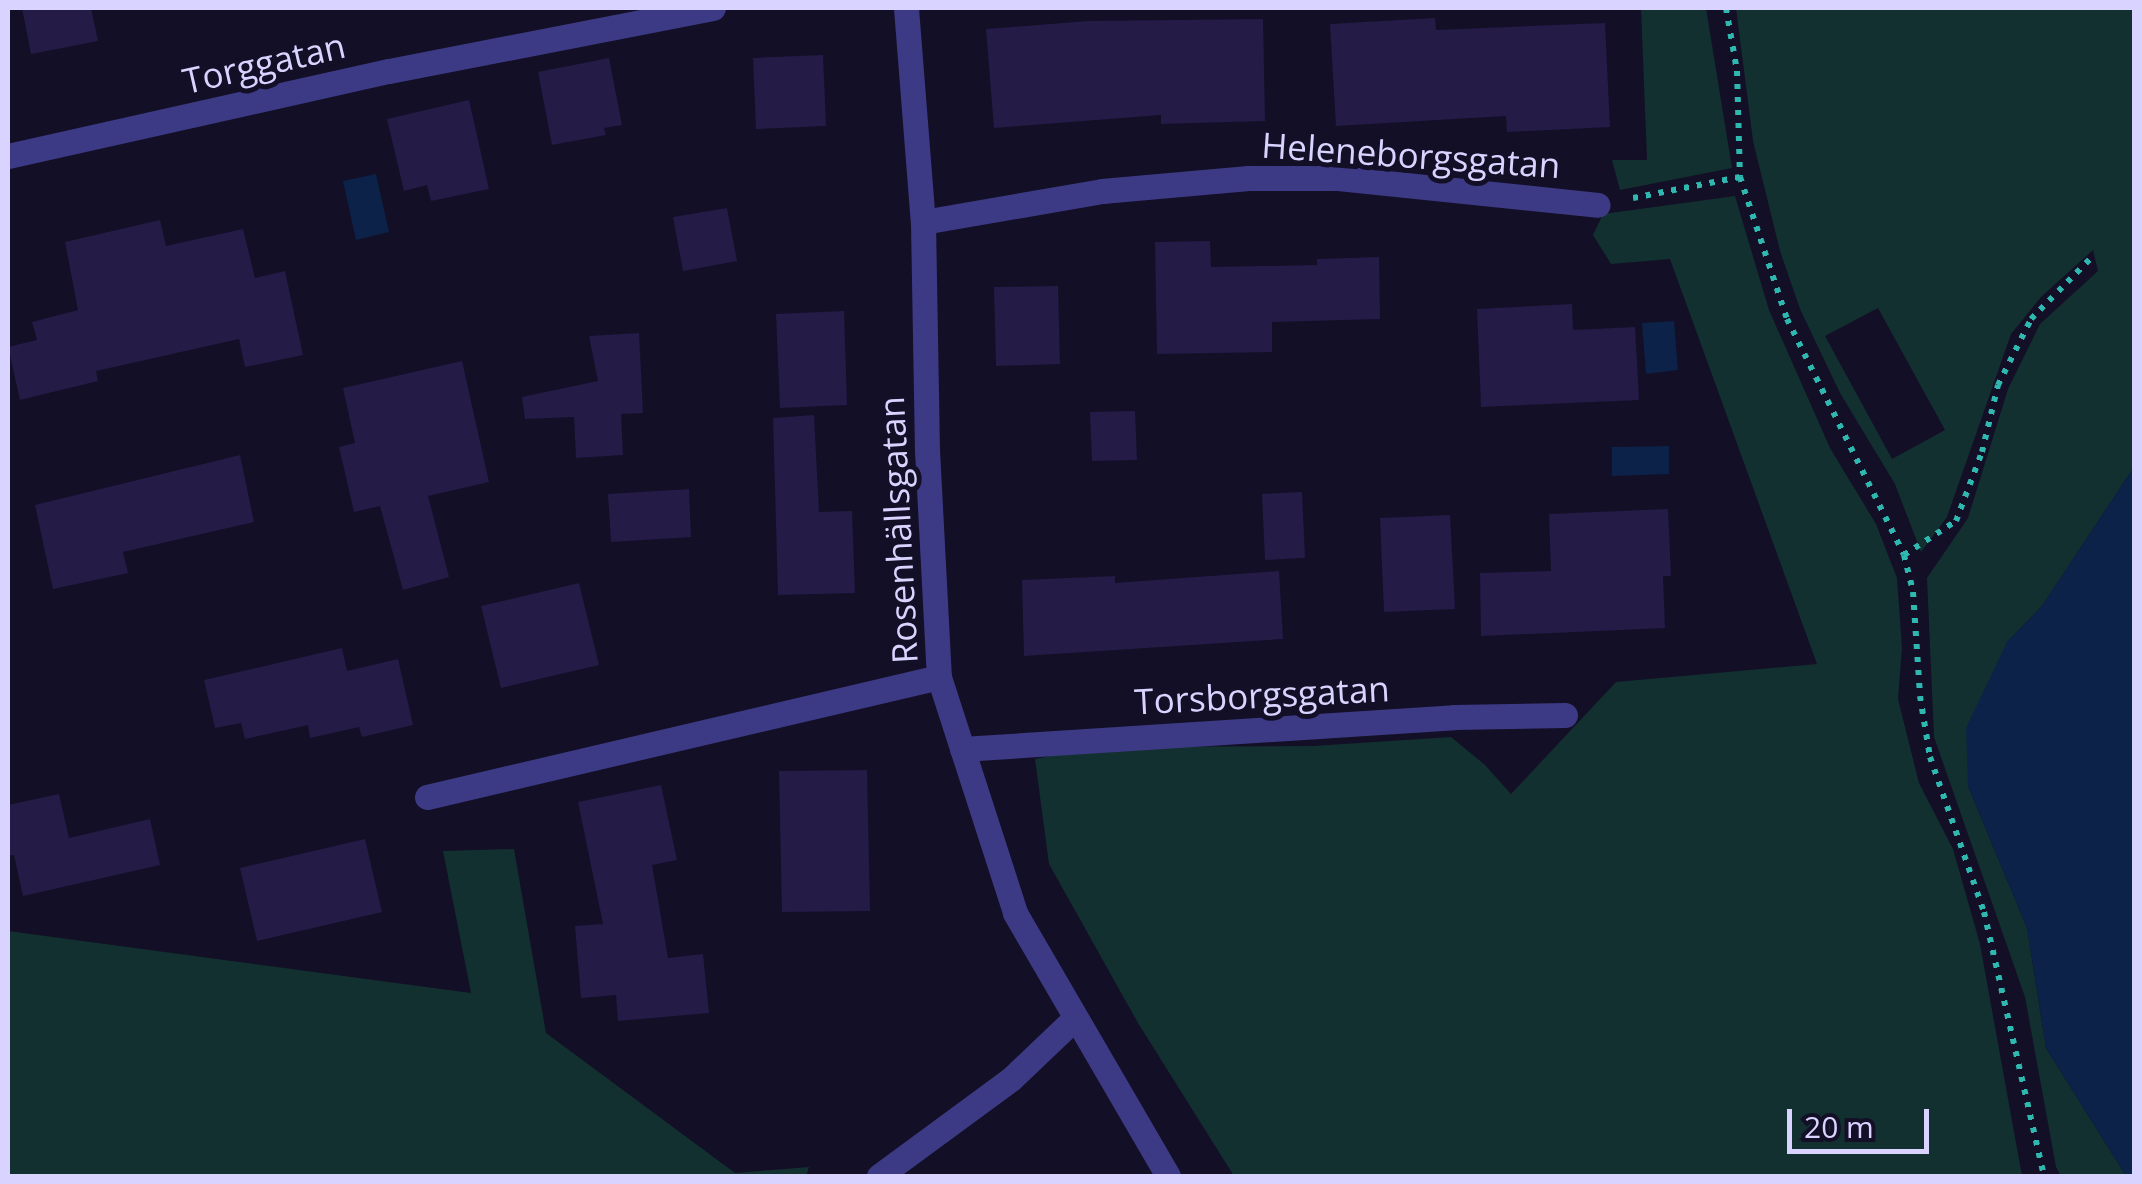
<!DOCTYPE html>
<html>
<head>
<meta charset="utf-8">
<style>
  body { margin:0 }
  #map { position:relative; width:2142px; height:1184px; overflow:hidden; background:#130f26; font-family:"Open Sans",sans-serif }
  div>[style] { position:absolute }
  .green>* { inset:0; background:#12302f }
  .water>* { inset:0; background:#0c2248 }
  .building>* { inset:0; background:#241b47 }
  .path>* { height:6px; margin-top:-3px; transform-origin:0; background:repeating-linear-gradient(90deg,#2fb8b0 0 5px,transparent 0 13px) }
  .street>* { height:25px; margin:-12.5px; padding:0 12.5px; transform-origin:12.5px; border-radius:12.5px; background:#3d3a85 }
  span { translate:-50% -50%; white-space:nowrap; text-align:center; line-height:1.15; -webkit-text-stroke:10px #130f26; paint-order:stroke }
  .street-label { font-size:35px; color:#d9d4ff }
  .frame { position:absolute; inset:0; border:10px solid #d9d4ff; pointer-events:none }
  .scale { position:absolute; left:1787px; top:1109px; width:142px; height:45px; box-sizing:border-box; border:5px solid #d9d4ff; border-top:0; padding-left:12px; font-size:30px; line-height:35px; white-space:nowrap; color:#d9d4ff; -webkit-text-stroke:8px #130f26; paint-order:stroke }
</style>
</head>
<body>
<div id="map">
  <div class="green">
    <i style="clip-path:polygon(1641px 8px,1706px 8px,1732px 168px,1620px 190px,1612px 160px,1647px 160px)"></i>
    <i style="clip-path:polygon(evenodd,1736px 8px,2134px 8px,2134px 467px,2042px 606px,2007px 642px,1968px 786px,2027px 928px,2046px 1048px,2126px 1176px,2061px 1176px,2056px 1167px,2025px 997px,1934px 737px,1927px 578px,1968px 518px,2008px 389px,2040px 324px,2098px 271px,2093px 250px,2041px 297px,2011px 334px,1947px 517px,1921px 552px,1895px 484px,1840px 393px,1800px 309px,1780px 251px,1753px 141px,1736px 8px,1878px 308px,1945px 430px,1892px 459px,1825px 336px,1878px 308px)"></i>
    <i style="clip-path:polygon(1735px 196px,1769px 310px,1830px 448px,1876px 524px,1897px 578px,1902px 648px,1898px 699px,1919px 783px,1953px 849px,1980px 944px,2022px 1176px,1234px 1176px,1138px 1023px,1049px 864px,1035px 759px,1096px 747px,1313px 746px,1451px 737px,1485px 765px,1511px 794px,1616px 682px,1817px 664px,1670px 259px,1611px 264px,1593px 235px,1603px 214px)"></i>
    <i style="clip-path:polygon(514px 849px,546px 1033px,735px 1173px,809px 1167px,806px 1176px,8px 1176px,8px 931px,471px 993px,443px 851px)"></i>
  </div>
  <div class="water">
    <i style="clip-path:polygon(376px 174px,389px 232px,356px 240px,343px 181px)"></i>
    <i style="clip-path:polygon(1674px 321px,1678px 370px,1646px 374px,1642px 323px)"></i>
    <i style="clip-path:polygon(1669px 446px,1669px 474px,1612px 476px,1612px 447px)"></i>
    <i style="clip-path:polygon(2134px 467px,2134px 1176px,2126px 1176px,2046px 1048px,2027px 928px,1968px 786px,1966px 728px,2007px 642px,2042px 606px)"></i>
  </div>
  <div class="building">
    <i style="clip-path:polygon(22px 8px,91px 8px,98px 41px,31px 54px)"></i>
    <i style="clip-path:polygon(1435px 18px,1436px 30px,1605px 23px,1610px 127px,1507px 132px,1506px 116px,1336px 126px,1330px 24px)"></i>
    <i style="clip-path:polygon(1263px 19px,1265px 121px,1161px 124px,1161px 115px,994px 128px,986px 29px,1088px 21px)"></i>
    <i style="clip-path:polygon(823px 55px,826px 126px,756px 129px,753px 58px)"></i>
    <i style="clip-path:polygon(609px 58px,622px 125px,604px 128px,606px 135px,552px 145px,538px 72px)"></i>
    <i style="clip-path:polygon(469px 100px,489px 189px,431px 201px,427px 185px,404px 191px,387px 119px)"></i>
    <i style="clip-path:polygon(727px 208px,737px 261px,683px 271px,673px 217px)"></i>
    <i style="clip-path:polygon(160px 220px,166px 246px,243px 229px,255px 278px,285px 271px,303px 355px,245px 367px,239px 339px,96px 371px,98px 381px,20px 400px,8px 347px,37px 340px,32px 322px,78px 310px,65px 242px)"></i>
    <i style="clip-path:polygon(1210px 241px,1211px 267px,1317px 265px,1317px 259px,1379px 257px,1380px 319px,1272px 322px,1272px 352px,1157px 354px,1155px 242px)"></i>
    <i style="clip-path:polygon(1058px 286px,1060px 364px,996px 366px,994px 287px)"></i>
    <i style="clip-path:polygon(1572px 304px,1573px 330px,1635px 327px,1639px 400px,1481px 407px,1477px 309px)"></i>
    <i style="clip-path:polygon(844px 311px,847px 405px,780px 408px,776px 314px)"></i>
    <i style="clip-path:polygon(639px 333px,643px 413px,621px 414px,623px 455px,576px 458px,574px 417px,525px 419px,522px 397px,598px 381px,589px 336px)"></i>
    <i style="clip-path:polygon(462px 361px,489px 482px,428px 496px,449px 577px,403px 590px,380px 506px,354px 512px,339px 447px,355px 443px,343px 388px)"></i>
    <i style="clip-path:polygon(1135px 411px,1137px 460px,1092px 461px,1090px 412px)"></i>
    <i style="clip-path:polygon(814px 415px,819px 512px,852px 511px,855px 593px,778px 595px,773px 418px)"></i>
    <i style="clip-path:polygon(240px 455px,254px 522px,123px 552px,128px 573px,53px 589px,35px 505px)"></i>
    <i style="clip-path:polygon(689px 489px,691px 537px,611px 542px,608px 494px)"></i>
    <i style="clip-path:polygon(1302px 492px,1305px 558px,1265px 560px,1262px 494px)"></i>
    <i style="clip-path:polygon(1668px 509px,1671px 576px,1663px 576px,1665px 628px,1481px 636px,1480px 573px,1551px 571px,1549px 514px)"></i>
    <i style="clip-path:polygon(1450px 515px,1455px 609px,1384px 612px,1380px 518px)"></i>
    <i style="clip-path:polygon(1279px 571px,1283px 639px,1024px 656px,1022px 580px,1115px 576px,1115px 583px)"></i>
    <i style="clip-path:polygon(579px 583px,599px 665px,501px 688px,481px 606px)"></i>
    <i style="clip-path:polygon(342px 648px,347px 671px,398px 659px,413px 725px,362px 737px,359px 727px,310px 738px,308px 725px,245px 739px,241px 723px,215px 728px,204px 680px)"></i>
    <i style="clip-path:polygon(867px 770px,870px 911px,782px 912px,779px 771px)"></i>
    <i style="clip-path:polygon(661px 785px,677px 860px,652px 865px,668px 958px,703px 954px,709px 1013px,618px 1021px,616px 995px,581px 998px,575px 926px,603px 924px,578px 802px)"></i>
    <i style="clip-path:polygon(59px 794px,69px 838px,150px 819px,160px 865px,23px 896px,14px 855px,8px 856px,8px 805px)"></i>
    <i style="clip-path:polygon(365px 839px,382px 912px,257px 941px,240px 868px)"></i>
  </div>
  <div class="path">
    <i style="left:1726px;top:8px;width:64px;rotate:80.1deg"></i>
    <i style="left:1737px;top:71px;width:106px;rotate:88.4deg"></i>
    <i style="left:1740px;top:177px;width:150px;rotate:71.7deg"></i>
    <i style="left:1787px;top:319px;width:263px;rotate:63.6deg"></i>
    <i style="left:1904px;top:555px;width:38px;rotate:76deg"></i>
    <i style="left:1913px;top:592px;width:104px;rotate:86.1deg"></i>
    <i style="left:1920px;top:696px;width:62px;rotate:80.7deg"></i>
    <i style="left:1930px;top:757px;width:164px;rotate:70.8deg"></i>
    <i style="left:1984px;top:912px;width:271px;rotate:77.2deg"></i>
    <i style="left:1633px;top:198px;width:109px;rotate:-11.1deg"></i>
    <i style="left:1904px;top:555px;width:62px;rotate:-33.2deg"></i>
    <i style="left:1956px;top:521px;width:74px;rotate:-69.4deg"></i>
    <i style="left:1982px;top:452px;width:69px;rotate:-76.6deg"></i>
    <i style="left:1998px;top:385px;width:74px;rotate:-63.4deg"></i>
    <i style="left:2031px;top:319px;width:90px;rotate:-45.5deg"></i>
  </div>
  <div class="street">
    <i style="left:906px;top:8px;width:215px;rotate:85.5deg"></i>
    <i style="left:923px;top:222px;width:228px;rotate:89deg"></i>
    <i style="left:927px;top:450px;width:227px;rotate:87deg"></i>
    <i style="left:939px;top:677px;width:248px;rotate:72.1deg"></i>
    <i style="left:1015px;top:913px;width:304px;rotate:59.8deg"></i>
    <i style="left:8px;top:156px;width:390px;rotate:-12.6deg"></i>
    <i style="left:389px;top:71px;width:330px;rotate:-11deg"></i>
    <i style="left:923px;top:222px;width:182px;rotate:-9.8deg"></i>
    <i style="left:1102px;top:191px;width:147px;rotate:-5.1deg"></i>
    <i style="left:1248px;top:178px;width:90px"></i>
    <i style="left:1338px;top:178px;width:261px;rotate:5.9deg"></i>
    <i style="left:962px;top:749px;width:493px;rotate:-3.7deg"></i>
    <i style="left:1454px;top:717px;width:111px;rotate:-1deg"></i>
    <i style="left:427px;top:797px;width:526px;rotate:-13.19deg"></i>
    <i style="left:879px;top:1176px;width:164px;rotate:-36.3deg"></i>
    <i style="left:1011px;top:1079px;width:86px;rotate:-43.6deg"></i>
  </div>
  <div class="street-label">
    <span style="left:264px;top:63px;rotate:-13deg">Torggatan</span>
    <span style="left:1411px;top:155px;rotate:4deg">Heleneborgsgatan</span>
    <span style="left:898px;top:530px;rotate:-93deg">Rosenhällsgatan</span>
    <span style="left:1262px;top:695px;rotate:-3deg">Torsborgsgatan</span>
  </div>
  <div class="frame"></div>
  <div class="scale">20 m</div>
</div>
</body>
</html>
